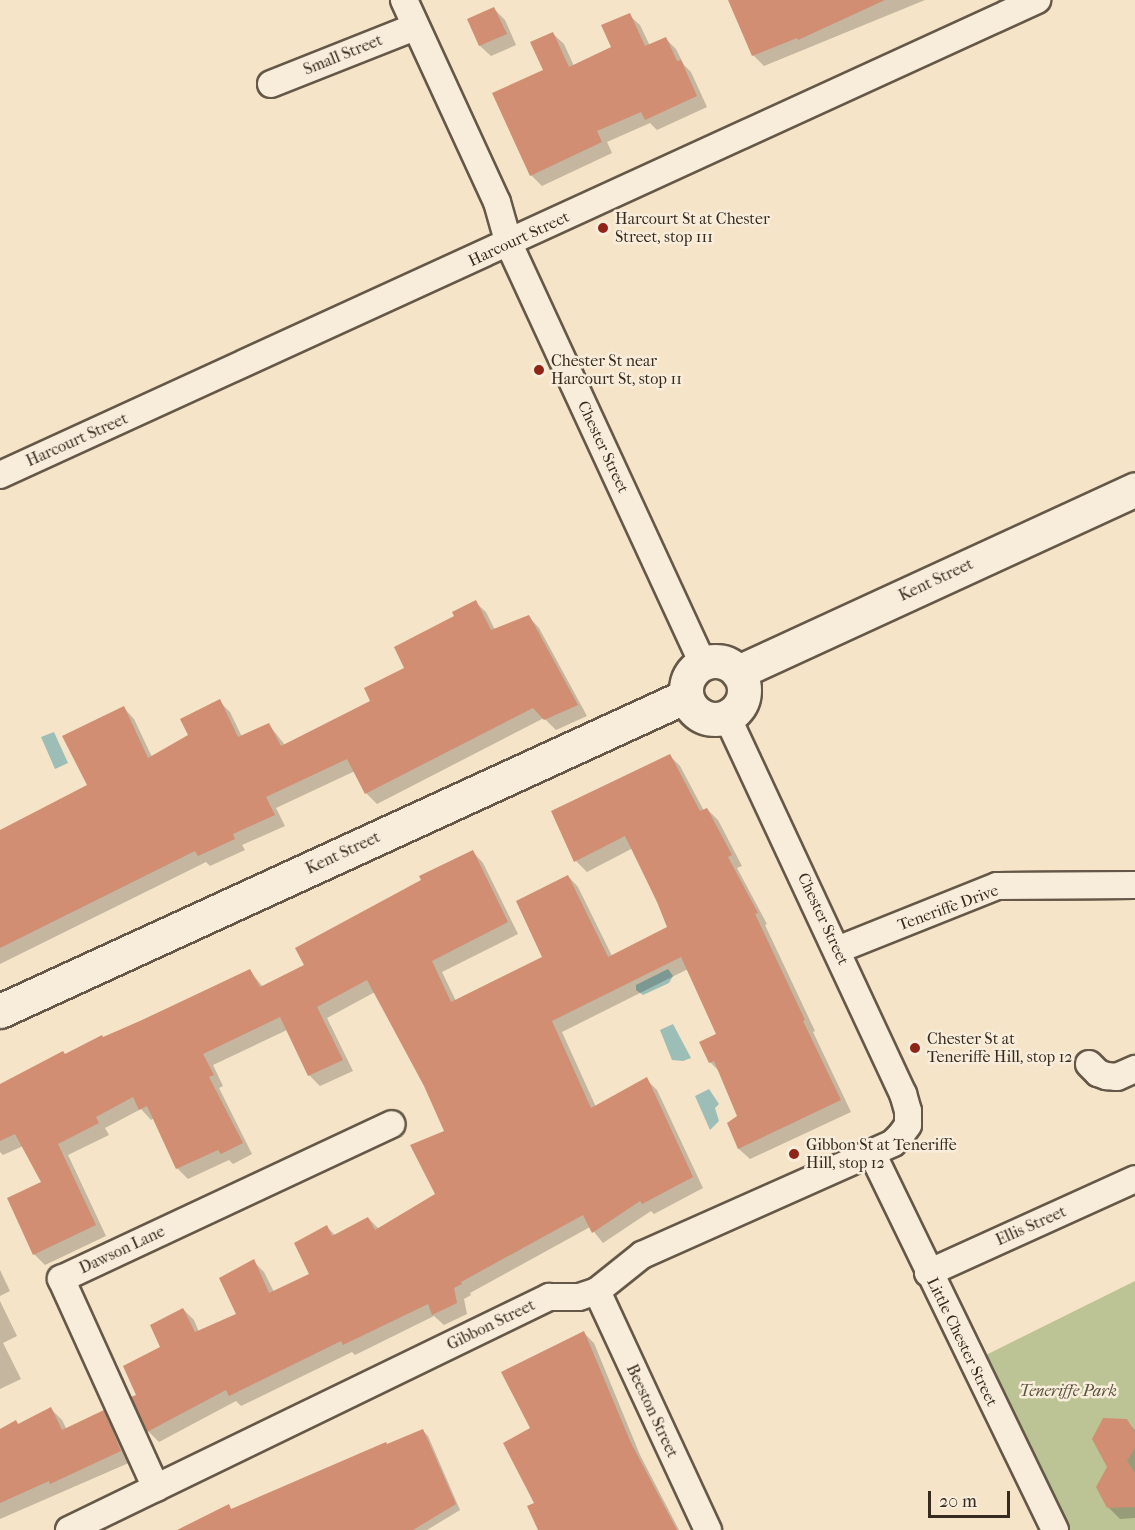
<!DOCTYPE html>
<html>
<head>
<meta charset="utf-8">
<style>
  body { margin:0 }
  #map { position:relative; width:1135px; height:1530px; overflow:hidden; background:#f5e4c7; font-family:"IM FELL French Canon",serif }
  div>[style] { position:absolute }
  .green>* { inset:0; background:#bcc496 }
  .water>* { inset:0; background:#9cbeb7 }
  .shadow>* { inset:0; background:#0003 }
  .building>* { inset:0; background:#d18e72 }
  .roads { filter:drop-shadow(2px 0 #655848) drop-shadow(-2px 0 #655848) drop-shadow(0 2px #655848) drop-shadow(0 -2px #655848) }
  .street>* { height:26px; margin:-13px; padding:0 13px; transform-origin:13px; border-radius:13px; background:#f8eddb }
  .secondary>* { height:33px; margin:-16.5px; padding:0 16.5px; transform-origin:16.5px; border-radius:16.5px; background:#f8eddb }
  .secondary>.ring { margin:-16.5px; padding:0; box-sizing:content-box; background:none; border:33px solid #f8eddb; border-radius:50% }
  .dots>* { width:16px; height:16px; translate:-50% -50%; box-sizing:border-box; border:3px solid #f8eddb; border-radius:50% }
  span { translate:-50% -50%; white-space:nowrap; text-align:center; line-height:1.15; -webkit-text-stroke:5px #f8eddb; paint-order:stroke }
  .street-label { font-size:16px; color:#352a1d }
  .poi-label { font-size:16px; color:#352a1d }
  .left { translate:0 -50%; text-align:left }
  .park-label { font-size:16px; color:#57503b; font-style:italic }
  .scale { position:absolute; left:928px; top:1491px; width:82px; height:27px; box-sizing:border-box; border:3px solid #352a1d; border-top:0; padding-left:8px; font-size:18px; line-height:21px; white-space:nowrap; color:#352a1d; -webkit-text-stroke:4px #f8eddb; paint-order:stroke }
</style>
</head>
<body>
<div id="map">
  <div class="green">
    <i style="clip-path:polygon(1135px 1281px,1135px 1530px,1067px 1530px,975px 1366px,988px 1354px)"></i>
  </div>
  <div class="water">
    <i style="clip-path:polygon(54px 732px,68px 763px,55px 769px,41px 737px)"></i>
    <i style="clip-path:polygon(668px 969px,673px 976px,669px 983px,643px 995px,636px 990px,636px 985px)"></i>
    <i style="clip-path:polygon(673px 1024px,691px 1058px,683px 1061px,672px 1060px,660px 1030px)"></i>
    <i style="clip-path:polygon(709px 1089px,719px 1104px,715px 1108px,719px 1121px,710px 1130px,695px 1096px)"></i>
  </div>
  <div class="shadow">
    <i style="clip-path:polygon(730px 0,925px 0,764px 66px,754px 56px)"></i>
    <i style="clip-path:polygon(494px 9px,505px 20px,516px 45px,491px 56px,480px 46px,469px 20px)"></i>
    <i style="clip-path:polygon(629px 15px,640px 25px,650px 46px,666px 39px,676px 49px,684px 65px,691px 72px,707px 107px,657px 130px,650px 123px,607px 142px,612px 153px,542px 186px,531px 175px,545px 71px,553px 34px,564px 44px,574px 66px,613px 48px)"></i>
    <i style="clip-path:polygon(475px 602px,486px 612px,495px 630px,529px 617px,539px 628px,587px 716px,556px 730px,544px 718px,377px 804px,367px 794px,355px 771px,276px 808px,285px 826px,242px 845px,245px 850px,210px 866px,206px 862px,0 964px,0 832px,89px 786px,124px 708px,134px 719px,152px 757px,190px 736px,219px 701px,230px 712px,242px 737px,269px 725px,285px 745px,372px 701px,457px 616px)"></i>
    <i style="clip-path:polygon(670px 756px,680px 766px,704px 811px,707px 809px,718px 820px,742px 866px,737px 868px,767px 924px,765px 925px,815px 1031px,813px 1032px,851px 1112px,750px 1159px,739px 1149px,729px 1124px,739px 1116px,721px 1073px,710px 1062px,718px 1035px,688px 969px,562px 1032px,596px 1107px,646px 1079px,657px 1090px,703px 1188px,654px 1214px,651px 1211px,603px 1243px,590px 1227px,470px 1293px,471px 1295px,464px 1299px,467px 1314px,444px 1325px,434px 1316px,355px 1355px,352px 1352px,241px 1406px,236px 1401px,159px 1442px,148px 1431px,133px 1398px,138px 1396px,183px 1309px,194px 1320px,199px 1332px,238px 1314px,253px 1261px,264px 1272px,274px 1292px,311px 1274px,327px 1227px,336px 1236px,368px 1218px,379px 1229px,437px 1194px,446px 1132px,425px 1085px,375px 992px,327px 1018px,353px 1071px,320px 1086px,309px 1075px,287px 1030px,213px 1065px,223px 1086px,219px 1088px,252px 1154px,233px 1164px,229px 1160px,188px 1179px,177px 1168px,154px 1118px,151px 1120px,141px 1109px,105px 1128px,109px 1135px,68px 1155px,106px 1236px,45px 1265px,34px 1254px,44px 1182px,23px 1146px,3px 1155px,0 1152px,0 1085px,250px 971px,263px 987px,306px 966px,473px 852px,483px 863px,518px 934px,442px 972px,456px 1001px,544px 958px,568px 876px,578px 887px,612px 956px,669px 928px,633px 848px,587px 872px,576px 861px)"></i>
    <i style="clip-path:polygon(0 1270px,10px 1291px,0 1296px)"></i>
    <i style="clip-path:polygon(0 1301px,17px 1336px,3px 1343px,21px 1379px,0 1389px)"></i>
    <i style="clip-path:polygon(584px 1333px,594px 1343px,640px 1455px,679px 1530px,539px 1530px,532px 1429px)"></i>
    <i style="clip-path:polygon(51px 1409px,62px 1420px,67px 1430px,104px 1412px,115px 1423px,131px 1462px,0 1519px,0 1430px,19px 1425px)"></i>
    <i style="clip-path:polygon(1126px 1421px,1135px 1430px,1135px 1518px,1120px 1519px,1109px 1508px,1108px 1467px)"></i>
    <i style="clip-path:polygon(423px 1431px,428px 1436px,460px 1510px,427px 1530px,185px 1530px,228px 1506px,232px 1510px)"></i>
  </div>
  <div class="building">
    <i style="clip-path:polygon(728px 0,885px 0,798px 40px,797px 38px,752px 56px)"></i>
    <i style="clip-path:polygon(494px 7px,507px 34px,479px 46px,467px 19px)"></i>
    <i style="clip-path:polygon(630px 13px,645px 46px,666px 37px,677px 61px,681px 60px,697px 96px,645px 120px,641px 112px,597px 131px,602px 142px,530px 176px,492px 93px,543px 70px,530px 42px,553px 32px,569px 67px,611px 47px,601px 25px)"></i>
    <i style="clip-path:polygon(476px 600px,491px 630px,529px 615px,578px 705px,544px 720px,533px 708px,365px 794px,347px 759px,266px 797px,275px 815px,233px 834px,235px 839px,198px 856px,195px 851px,0 948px,0 830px,87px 785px,62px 736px,124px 706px,148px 758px,188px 735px,180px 719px,220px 699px,238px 737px,269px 723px,281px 746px,370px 701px,364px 688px,404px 668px,394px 647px,454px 616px,452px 612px)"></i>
    <i style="clip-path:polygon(670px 754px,700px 811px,707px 808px,732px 855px,728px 857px,758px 913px,755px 914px,805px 1020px,803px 1021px,841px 1100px,738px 1149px,727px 1123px,737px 1116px,714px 1061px,709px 1063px,699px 1042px,716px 1034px,681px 957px,552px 1021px,591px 1108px,647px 1077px,693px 1177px,642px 1204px,640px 1201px,592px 1233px,583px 1215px,461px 1282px,462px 1284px,454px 1288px,457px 1303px,432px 1315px,428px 1304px,343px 1345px,341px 1341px,229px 1396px,226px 1390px,147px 1432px,131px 1397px,136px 1395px,123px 1366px,160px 1347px,150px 1325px,183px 1308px,195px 1332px,236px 1314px,219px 1278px,254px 1259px,269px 1293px,309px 1274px,294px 1243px,327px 1225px,332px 1236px,368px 1217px,375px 1230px,435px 1194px,410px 1145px,444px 1131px,424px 1086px,367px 980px,317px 1007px,343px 1060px,308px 1076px,280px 1017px,203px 1054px,214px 1075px,209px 1077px,243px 1143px,221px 1154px,218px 1150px,176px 1169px,147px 1106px,139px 1110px,133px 1097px,96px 1117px,99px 1123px,58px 1144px,96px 1225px,33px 1255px,7px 1198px,41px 1182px,15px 1134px,0 1141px,0 1084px,63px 1051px,65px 1054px,102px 1035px,103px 1037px,140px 1021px,250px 969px,260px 987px,304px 965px,295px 948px,421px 880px,419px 876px,473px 850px,508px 922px,432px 961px,451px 1002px,542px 957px,516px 901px,568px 875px,608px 957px,667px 927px,657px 902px,625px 836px,574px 862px,551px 811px)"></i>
    <i style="clip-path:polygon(584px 1331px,631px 1443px,677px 1530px,538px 1530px,527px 1506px,534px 1503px,503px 1443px,530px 1428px,501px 1372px)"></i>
    <i style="clip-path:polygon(51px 1407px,62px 1430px,104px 1410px,121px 1451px,50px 1484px,49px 1481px,0 1503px,0 1429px,16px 1420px,18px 1424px)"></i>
    <i style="clip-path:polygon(1103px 1418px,1127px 1419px,1135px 1432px,1135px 1448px,1127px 1461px,1135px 1473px,1135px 1507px,1107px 1508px,1096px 1487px,1107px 1467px,1092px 1439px)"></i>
    <i style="clip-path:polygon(423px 1429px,456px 1504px,413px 1530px,177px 1530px,229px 1504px,231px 1509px,386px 1442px,387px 1444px)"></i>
  </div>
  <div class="roads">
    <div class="street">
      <i style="left:404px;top:0;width:222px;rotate:65.3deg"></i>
      <i style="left:497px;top:202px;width:44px;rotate:74.1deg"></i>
      <i style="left:509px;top:244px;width:463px;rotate:65.2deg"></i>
      <i style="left:271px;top:84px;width:155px;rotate:-21.6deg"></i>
      <i style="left:0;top:475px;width:1141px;rotate:-24.61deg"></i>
      <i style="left:837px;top:950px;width:172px;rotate:-21.8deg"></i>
      <i style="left:997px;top:886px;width:138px;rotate:-0.4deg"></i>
      <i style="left:1089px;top:1064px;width:13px;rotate:45deg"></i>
      <i style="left:1098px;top:1073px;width:9px;rotate:21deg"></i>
      <i style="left:1106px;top:1076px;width:11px;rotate:5deg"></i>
      <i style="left:1117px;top:1077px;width:20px;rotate:-24deg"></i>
      <i style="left:872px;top:1153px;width:419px;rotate:64.1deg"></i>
      <i style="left:928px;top:1273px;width:227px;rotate:-24.4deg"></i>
      <i style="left:597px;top:1291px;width:264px;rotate:65.1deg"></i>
      <i style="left:156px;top:1488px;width:230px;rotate:-114.4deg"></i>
      <i style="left:61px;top:1279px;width:365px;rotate:-25.1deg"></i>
      <i style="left:69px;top:1530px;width:534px;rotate:-25.89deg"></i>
      <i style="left:549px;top:1297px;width:30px"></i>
      <i style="left:579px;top:1297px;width:19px;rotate:-18deg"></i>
      <i style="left:597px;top:1291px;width:58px;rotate:-38.7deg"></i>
      <i style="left:642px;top:1255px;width:275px;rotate:-24deg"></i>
      <i style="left:893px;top:1143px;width:11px;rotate:-45deg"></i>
      <i style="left:901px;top:1135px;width:12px;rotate:-55deg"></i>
      <i style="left:908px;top:1125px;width:14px;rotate:-90deg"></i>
      <i style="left:908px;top:1111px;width:18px;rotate:-106deg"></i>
      <i style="left:903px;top:1094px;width:417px;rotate:-115deg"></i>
    </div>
    <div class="secondary">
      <i class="ring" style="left:686px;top:661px;width:25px;height:25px"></i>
      <i style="left:738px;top:672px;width:437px;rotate:-24.7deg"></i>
      <i style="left:0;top:1011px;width:755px;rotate:-24.66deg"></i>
    </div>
  </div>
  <div class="dots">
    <i style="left:603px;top:228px;background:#8f2418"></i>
    <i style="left:539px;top:370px;background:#8f2418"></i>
    <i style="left:915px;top:1048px;background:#8f2418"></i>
    <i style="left:794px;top:1154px;background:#8f2418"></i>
  </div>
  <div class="street-label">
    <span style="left:343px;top:55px;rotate:-22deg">Small Street</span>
    <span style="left:519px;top:239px;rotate:-25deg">Harcourt Street</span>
    <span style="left:77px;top:440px;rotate:-24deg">Harcourt Street</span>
    <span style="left:603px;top:447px;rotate:65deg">Chester Street</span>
    <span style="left:936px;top:580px;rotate:-25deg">Kent Street</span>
    <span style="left:343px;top:853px;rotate:-25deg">Kent Street</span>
    <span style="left:948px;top:908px;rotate:-20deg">Teneriffe Drive</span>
    <span style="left:823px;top:919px;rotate:65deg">Chester Street</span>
    <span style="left:1031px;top:1226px;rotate:-24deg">Ellis Street</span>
    <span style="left:122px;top:1250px;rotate:-25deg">Dawson Lane</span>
    <span style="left:491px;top:1325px;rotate:-26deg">Gibbon Street</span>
    <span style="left:962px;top:1342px;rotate:64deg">Little Chester Street</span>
    <span style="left:652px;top:1411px;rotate:65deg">Beeston Street</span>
  </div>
  <div class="poi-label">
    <span class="left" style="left:615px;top:228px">Harcourt St at Chester<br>Street, stop 111</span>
    <span class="left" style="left:551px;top:370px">Chester St near<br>Harcourt St, stop 11</span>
    <span class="left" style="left:927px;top:1048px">Chester St at<br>Teneriffe Hill, stop 12</span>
    <span class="left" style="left:806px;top:1154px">Gibbon St at Teneriffe<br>Hill, stop 12</span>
  </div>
  <div class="park-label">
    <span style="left:1068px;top:1391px">Teneriffe Park</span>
  </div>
  <div class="scale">20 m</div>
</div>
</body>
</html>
